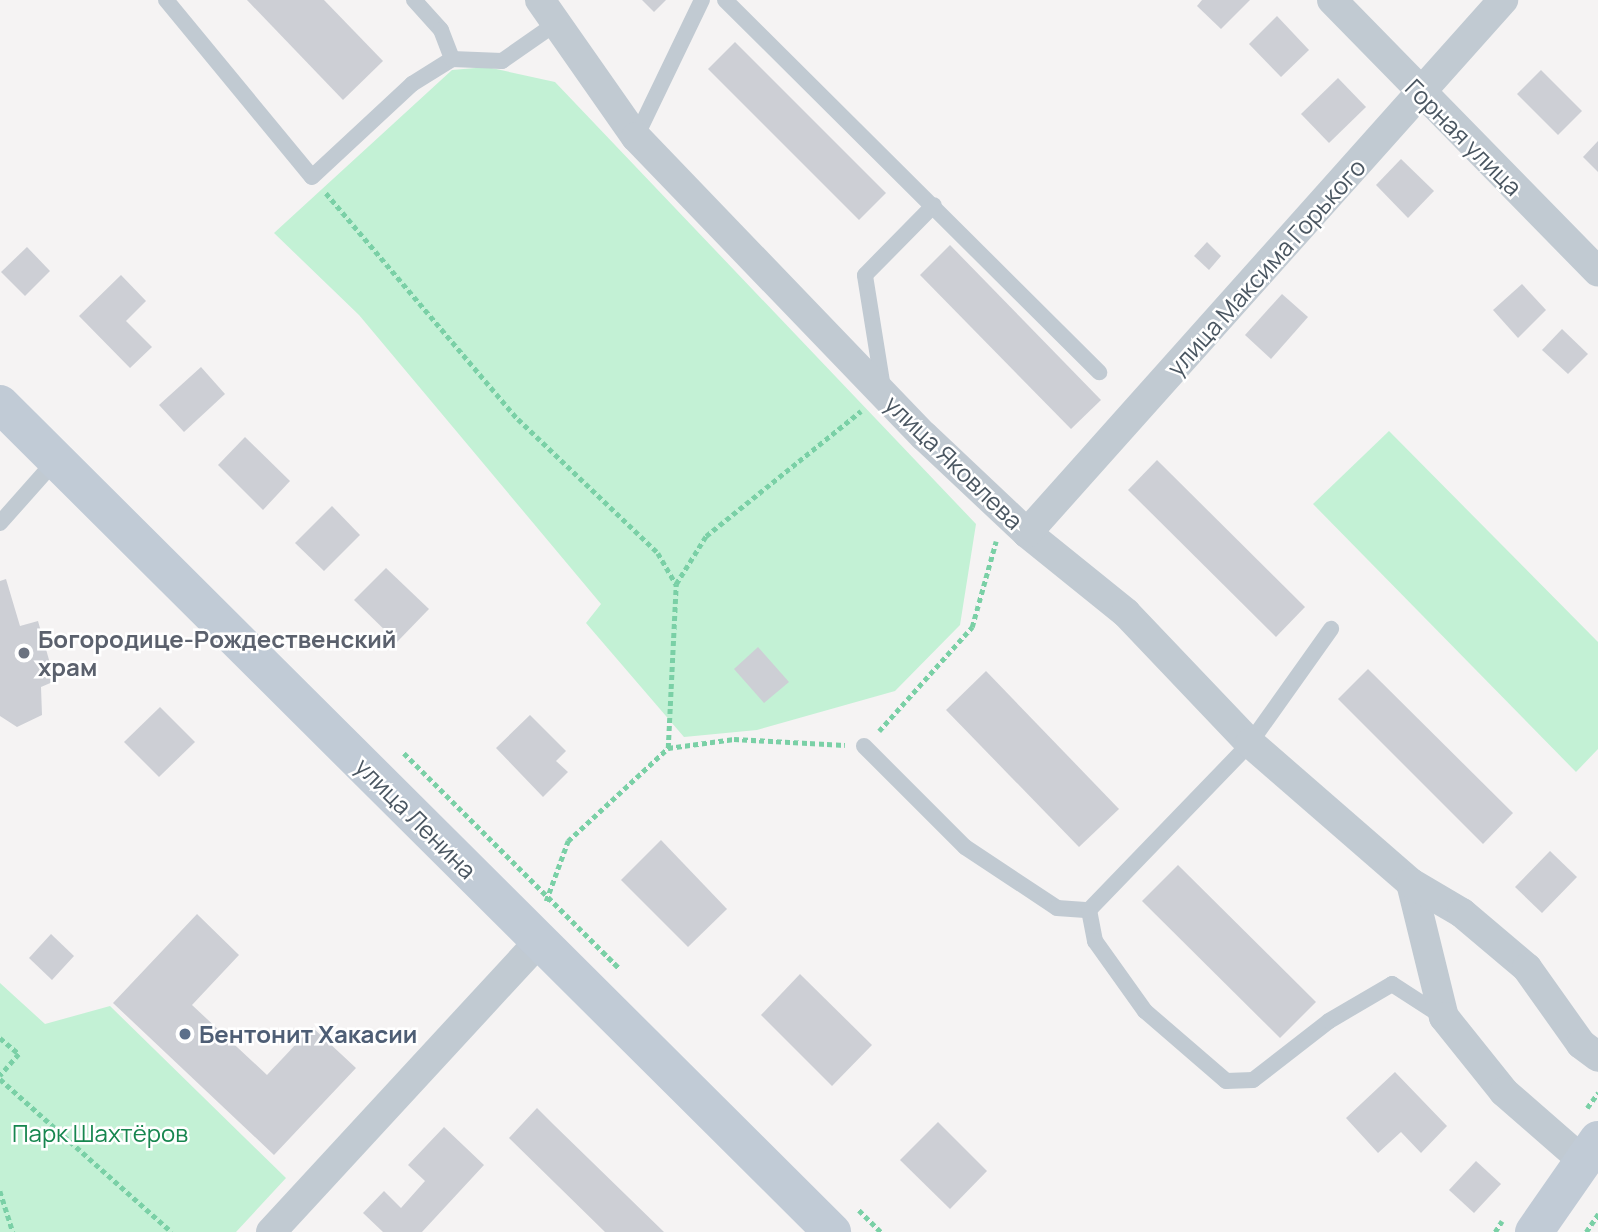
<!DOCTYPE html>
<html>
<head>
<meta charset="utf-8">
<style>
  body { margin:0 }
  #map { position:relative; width:1598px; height:1232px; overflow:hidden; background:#f5f3f3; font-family:Manrope,sans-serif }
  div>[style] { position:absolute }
  .green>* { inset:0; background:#c3f1d5 }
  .building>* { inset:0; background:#cdcfd5 }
  .path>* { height:4.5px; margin-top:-2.25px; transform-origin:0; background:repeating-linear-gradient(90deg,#7ad0a6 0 5px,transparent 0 8.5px) }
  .lane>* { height:16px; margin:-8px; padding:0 8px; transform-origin:8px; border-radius:8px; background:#c1cad2 }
  .street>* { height:30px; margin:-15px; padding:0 15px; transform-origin:15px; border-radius:15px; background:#c1cad2 }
  .secondary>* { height:38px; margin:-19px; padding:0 19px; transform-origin:19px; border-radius:19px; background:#c1cbd6 }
  .dots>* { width:19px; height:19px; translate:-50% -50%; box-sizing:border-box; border:4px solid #fff; border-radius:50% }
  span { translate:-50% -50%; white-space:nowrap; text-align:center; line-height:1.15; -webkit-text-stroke:5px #fff; paint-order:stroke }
  .street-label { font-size:24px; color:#4a5661 }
  .worship-label { font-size:24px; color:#5b616d; font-weight:700 }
  .left { translate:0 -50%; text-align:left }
  .service-label { font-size:24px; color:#4e5e75; font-weight:700 }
  .park-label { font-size:24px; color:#17864f }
</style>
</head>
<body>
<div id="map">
  <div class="green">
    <i style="clip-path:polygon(487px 67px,555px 82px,976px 524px,960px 625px,895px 691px,757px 730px,684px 737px,586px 623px,601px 604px,359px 315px,274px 233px,452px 70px)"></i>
    <i style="clip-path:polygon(1389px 431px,1598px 642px,1598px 749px,1576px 772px,1313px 504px)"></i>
    <i style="clip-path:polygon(0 983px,45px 1024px,110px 1006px,286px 1178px,236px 1232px,0 1232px)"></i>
  </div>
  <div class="building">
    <i style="clip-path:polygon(247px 0,324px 0,383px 61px,343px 100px)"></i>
    <i style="clip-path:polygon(642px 0,666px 0,654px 12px)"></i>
    <i style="clip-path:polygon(1202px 0,1250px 0,1221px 29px,1197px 6px)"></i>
    <i style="clip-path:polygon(1277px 16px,1309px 50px,1281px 77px,1249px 44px)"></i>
    <i style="clip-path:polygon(735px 42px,886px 193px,859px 220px,708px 69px)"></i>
    <i style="clip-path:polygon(1541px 70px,1582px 111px,1558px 135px,1517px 94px)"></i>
    <i style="clip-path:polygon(1338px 78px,1366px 107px,1329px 143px,1301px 114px)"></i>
    <i style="clip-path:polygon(1598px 141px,1598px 172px,1583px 157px)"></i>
    <i style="clip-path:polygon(1401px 159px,1434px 191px,1408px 218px,1376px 185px)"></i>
    <i style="clip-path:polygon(1207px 242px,1221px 256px,1209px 270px,1194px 256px)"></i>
    <i style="clip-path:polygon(950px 245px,1101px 400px,1071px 429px,920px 275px)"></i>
    <i style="clip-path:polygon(27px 247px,50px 271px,25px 296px,1px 272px)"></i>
    <i style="clip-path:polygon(121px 275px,146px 301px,126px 321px,152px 347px,130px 368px,79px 316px)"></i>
    <i style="clip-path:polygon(1522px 284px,1546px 310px,1518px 338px,1493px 310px)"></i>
    <i style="clip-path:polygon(1282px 294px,1308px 317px,1271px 359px,1245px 335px)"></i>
    <i style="clip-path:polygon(1562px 329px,1588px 354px,1568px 374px,1542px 350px)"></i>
    <i style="clip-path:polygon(201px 367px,225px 394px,184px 432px,159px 405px)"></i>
    <i style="clip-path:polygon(245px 437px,290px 481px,263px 510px,218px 465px)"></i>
    <i style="clip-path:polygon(1157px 460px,1305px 607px,1276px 637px,1128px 490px)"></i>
    <i style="clip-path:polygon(332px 506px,360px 535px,324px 571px,295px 543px)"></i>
    <i style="clip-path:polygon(386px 568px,429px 609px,397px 642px,354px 600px)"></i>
    <i style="clip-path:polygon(6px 579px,20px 626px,38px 621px,55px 681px,41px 687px,42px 715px,17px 727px,0 716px,0 581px)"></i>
    <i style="clip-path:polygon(758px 647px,789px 682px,764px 703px,734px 669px)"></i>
    <i style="clip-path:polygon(1368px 669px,1513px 813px,1483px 844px,1338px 699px)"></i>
    <i style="clip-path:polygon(986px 671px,1119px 809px,1079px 847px,946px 710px)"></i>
    <i style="clip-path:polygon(160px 707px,195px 742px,159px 777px,124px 742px)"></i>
    <i style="clip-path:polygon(530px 715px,566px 751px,556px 761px,568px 772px,543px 797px,496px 748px)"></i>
    <i style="clip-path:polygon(661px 840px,727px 909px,688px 947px,621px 880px)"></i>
    <i style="clip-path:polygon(1550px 851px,1577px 877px,1542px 913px,1515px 887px)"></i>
    <i style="clip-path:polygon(1178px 865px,1316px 1002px,1280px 1038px,1142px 901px)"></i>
    <i style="clip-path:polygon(197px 914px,239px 955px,192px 1005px,267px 1075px,312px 1027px,356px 1068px,274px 1155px,113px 1003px)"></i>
    <i style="clip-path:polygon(51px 934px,74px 956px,52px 980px,29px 958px)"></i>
    <i style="clip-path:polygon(800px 974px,872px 1045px,832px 1086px,761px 1015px)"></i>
    <i style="clip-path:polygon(1395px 1072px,1447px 1126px,1421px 1153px,1401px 1132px,1378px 1153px,1346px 1118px)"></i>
    <i style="clip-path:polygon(537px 1108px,553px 1124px,664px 1232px,605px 1232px,509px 1138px)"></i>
    <i style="clip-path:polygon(938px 1122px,987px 1171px,950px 1209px,900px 1160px)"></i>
    <i style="clip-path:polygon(444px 1127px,484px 1165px,422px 1232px,383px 1232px,363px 1213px,384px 1191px,401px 1208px,425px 1181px,408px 1165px)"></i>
    <i style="clip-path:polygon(1476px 1161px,1501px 1184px,1474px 1213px,1449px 1190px)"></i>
  </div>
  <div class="path">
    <i style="left:326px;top:193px;width:297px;rotate:49.7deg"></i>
    <i style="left:518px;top:419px;width:194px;rotate:43.7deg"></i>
    <i style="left:658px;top:553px;width:36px;rotate:60deg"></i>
    <i style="left:879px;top:731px;width:140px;rotate:-48.2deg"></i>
    <i style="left:972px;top:627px;width:89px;rotate:-74.4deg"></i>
    <i style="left:668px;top:748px;width:67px;rotate:-7.8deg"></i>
    <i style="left:734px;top:739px;width:111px;rotate:3.1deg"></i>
    <i style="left:404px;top:753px;width:304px;rotate:45deg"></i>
    <i style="left:546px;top:901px;width:64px;rotate:-69.9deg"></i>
    <i style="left:568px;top:841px;width:137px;rotate:-42.9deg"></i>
    <i style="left:668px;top:748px;width:164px;rotate:-87.2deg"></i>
    <i style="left:676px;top:584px;width:57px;rotate:-58deg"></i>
    <i style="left:706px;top:536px;width:199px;rotate:-38.9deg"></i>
    <i style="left:0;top:1038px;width:25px;rotate:40deg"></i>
    <i style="left:19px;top:1054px;width:29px;rotate:131deg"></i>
    <i style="left:0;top:1079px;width:230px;rotate:41.7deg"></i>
    <i style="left:1587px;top:1108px;width:19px;rotate:-54deg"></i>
    <i style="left:0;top:1191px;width:43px;rotate:72.4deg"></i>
    <i style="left:859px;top:1210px;width:31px;rotate:45deg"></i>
    <i style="left:1495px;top:1232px;width:13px;rotate:-58deg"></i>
    <i style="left:1586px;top:1232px;width:22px;rotate:-56deg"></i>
  </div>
  <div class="lane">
    <i style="left:166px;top:0;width:229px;rotate:50.5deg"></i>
    <i style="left:312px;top:177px;width:137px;rotate:-42.9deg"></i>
    <i style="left:412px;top:84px;width:47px;rotate:-32deg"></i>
    <i style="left:452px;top:59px;width:50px;rotate:2.3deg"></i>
    <i style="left:502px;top:61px;width:68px;rotate:-34.9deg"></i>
    <i style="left:414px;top:0;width:40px;rotate:48deg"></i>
    <i style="left:441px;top:30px;width:31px;rotate:69deg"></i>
    <i style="left:725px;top:0;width:528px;rotate:44.85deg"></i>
    <i style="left:636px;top:137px;width:152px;rotate:-64.3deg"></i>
    <i style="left:883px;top:388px;width:114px;rotate:-99.1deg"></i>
    <i style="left:865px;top:275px;width:98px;rotate:-45.4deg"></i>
    <i style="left:0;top:523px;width:84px;rotate:-48.4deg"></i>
    <i style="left:864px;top:746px;width:143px;rotate:45deg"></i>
    <i style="left:965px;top:847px;width:110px;rotate:33.5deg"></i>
    <i style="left:1057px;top:908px;width:32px;rotate:4deg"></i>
    <i style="left:1089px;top:910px;width:32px;rotate:79deg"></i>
    <i style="left:1095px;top:941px;width:86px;rotate:54.5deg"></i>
    <i style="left:1145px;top:1011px;width:107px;rotate:40.8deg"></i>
    <i style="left:1226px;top:1081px;width:27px;rotate:-2deg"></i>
    <i style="left:1253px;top:1080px;width:96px;rotate:-37.8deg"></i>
    <i style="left:1329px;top:1021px;width:73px;rotate:-30.4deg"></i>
    <i style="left:1392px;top:984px;width:61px;rotate:32.9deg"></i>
    <i style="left:1089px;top:910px;width:232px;rotate:-46deg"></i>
    <i style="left:1250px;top:743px;width:140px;rotate:-54.6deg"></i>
  </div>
  <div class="street">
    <i style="left:540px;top:0;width:167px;rotate:55deg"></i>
    <i style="left:636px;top:137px;width:415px;rotate:46.1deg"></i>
    <i style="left:924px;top:436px;width:141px;rotate:43.3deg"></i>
    <i style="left:1027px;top:533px;width:127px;rotate:38.9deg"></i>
    <i style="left:1126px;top:613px;width:180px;rotate:46.4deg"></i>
    <i style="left:1250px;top:743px;width:213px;rotate:41deg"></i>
    <i style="left:1411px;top:883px;width:138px;rotate:76.2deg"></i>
    <i style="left:1444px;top:1017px;width:96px;rotate:51.3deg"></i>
    <i style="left:1504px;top:1092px;width:105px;rotate:41.1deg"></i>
    <i style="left:1332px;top:0;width:380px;rotate:45.6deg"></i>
    <i style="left:1027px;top:533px;width:715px;rotate:-48.23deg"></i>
    <i style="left:1411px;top:883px;width:59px;rotate:30.5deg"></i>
    <i style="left:1462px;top:913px;width:85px;rotate:40.2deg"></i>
    <i style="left:1527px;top:968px;width:93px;rotate:54.6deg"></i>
    <i style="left:1581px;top:1044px;width:21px;rotate:37deg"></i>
    <i style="left:271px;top:1232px;width:397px;rotate:-47.3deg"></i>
  </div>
  <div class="secondary">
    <i style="left:0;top:404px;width:1174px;rotate:44.86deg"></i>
    <i style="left:1534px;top:1232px;width:112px;rotate:-55.2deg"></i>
  </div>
  <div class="dots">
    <i style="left:24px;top:653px;background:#6b7280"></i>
    <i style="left:185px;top:1034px;background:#5c6f8a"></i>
  </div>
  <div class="street-label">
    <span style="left:1464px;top:137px;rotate:45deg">Горная улица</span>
    <span style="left:1266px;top:267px;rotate:-48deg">улица Максима Горького</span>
    <span style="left:954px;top:462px;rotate:44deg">улица Яковлева</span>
    <span style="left:416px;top:818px;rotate:45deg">улица Ленина</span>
  </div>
  <div class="worship-label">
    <span class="left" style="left:38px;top:653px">Богородице-Рождественский<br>храм</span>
  </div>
  <div class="service-label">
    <span class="left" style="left:199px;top:1034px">Бентонит Хакасии</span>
  </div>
  <div class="park-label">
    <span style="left:100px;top:1133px">Парк Шахтёров</span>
  </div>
</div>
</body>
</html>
